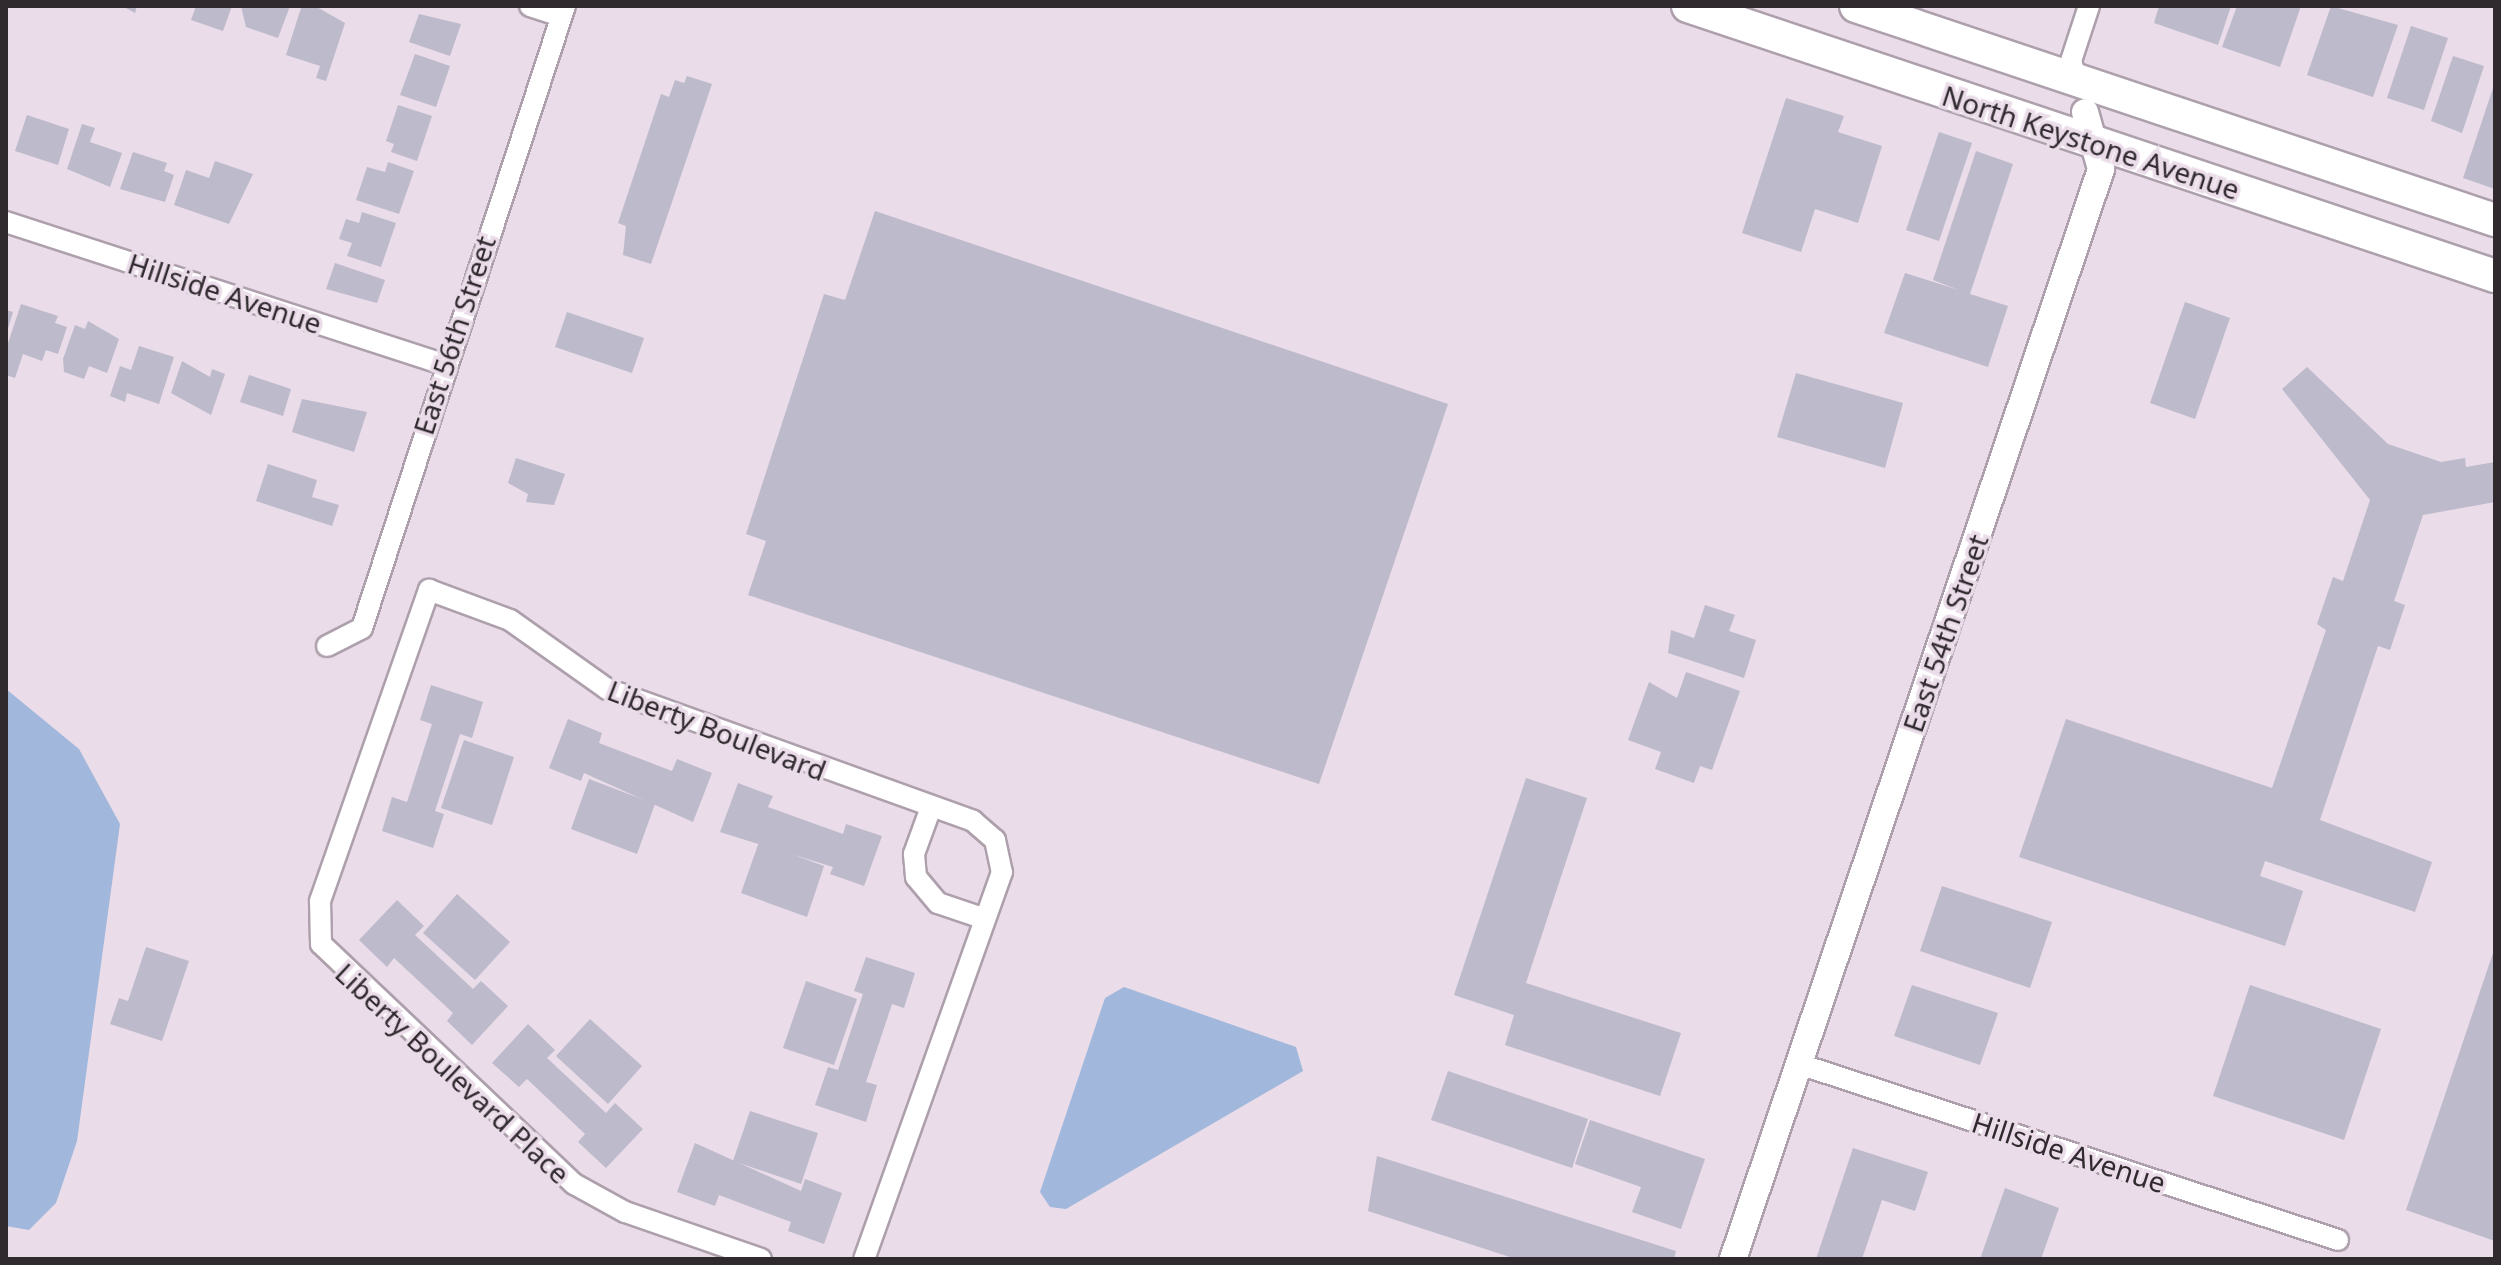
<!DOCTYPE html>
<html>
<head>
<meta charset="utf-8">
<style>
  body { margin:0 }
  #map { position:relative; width:2501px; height:1265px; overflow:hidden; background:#eadce9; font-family:"Noto Sans",sans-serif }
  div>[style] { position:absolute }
  .water>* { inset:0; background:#a1b7db }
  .building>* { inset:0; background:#bdbacb }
  .roads { filter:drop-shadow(2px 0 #ada0ac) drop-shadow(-2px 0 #ada0ac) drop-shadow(0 2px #ada0ac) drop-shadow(0 -2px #ada0ac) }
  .minor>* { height:20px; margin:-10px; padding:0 10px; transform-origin:10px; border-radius:10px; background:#fff }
  .tertiary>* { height:26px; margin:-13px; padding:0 13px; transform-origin:13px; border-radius:13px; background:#fff }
  .primary>* { height:32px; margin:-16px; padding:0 16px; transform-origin:16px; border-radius:16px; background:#fff }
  span { translate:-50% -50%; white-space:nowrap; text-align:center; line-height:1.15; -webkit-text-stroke:7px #eadce9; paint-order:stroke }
  .street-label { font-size:28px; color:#302a2f }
  .frame { position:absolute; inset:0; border:8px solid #302a2f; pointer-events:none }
</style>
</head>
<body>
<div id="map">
  <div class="water">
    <i style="clip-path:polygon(6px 689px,79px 749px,120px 824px,77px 1141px,56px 1203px,29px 1230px,6px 1226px)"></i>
    <i style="clip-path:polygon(1124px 987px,1296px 1047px,1303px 1071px,1066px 1209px,1050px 1207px,1040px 1192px,1105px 998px)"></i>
  </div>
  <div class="building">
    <i style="clip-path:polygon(122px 6px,137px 6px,135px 13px)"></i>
    <i style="clip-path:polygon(196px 6px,232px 6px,223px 31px,191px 20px)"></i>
    <i style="clip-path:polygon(241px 6px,290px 6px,278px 38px,246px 27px)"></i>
    <i style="clip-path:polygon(315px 6px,345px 23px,326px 81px,316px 78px,320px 66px,286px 55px,301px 8px)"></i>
    <i style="clip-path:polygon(2159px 6px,2231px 6px,2218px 45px,2154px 23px)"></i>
    <i style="clip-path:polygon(2237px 6px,2301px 6px,2280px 67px,2222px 47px)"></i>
    <i style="clip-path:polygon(2331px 6px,2398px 25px,2373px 97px,2307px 75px)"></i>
    <i style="clip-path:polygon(419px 14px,461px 24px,450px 56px,409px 42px)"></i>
    <i style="clip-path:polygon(2411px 26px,2448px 38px,2424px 110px,2387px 98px)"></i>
    <i style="clip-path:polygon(415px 54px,450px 66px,436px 107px,400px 95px)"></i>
    <i style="clip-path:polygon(2453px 56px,2484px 66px,2462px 133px,2431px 121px)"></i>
    <i style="clip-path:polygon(687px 76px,712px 84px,651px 264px,623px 255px,626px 226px,618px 223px,661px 94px,669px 97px,675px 80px,684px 83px)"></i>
    <i style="clip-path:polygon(2494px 85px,2495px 85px,2495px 189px,2463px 178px)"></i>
    <i style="clip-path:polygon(1786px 98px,1844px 116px,1838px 132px,1882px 146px,1858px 223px,1815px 209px,1801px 252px,1742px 233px)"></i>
    <i style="clip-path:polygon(398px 105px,432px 116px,417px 161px,391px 152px,394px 144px,386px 141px)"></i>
    <i style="clip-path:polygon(27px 115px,69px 129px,58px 165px,15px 151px)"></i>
    <i style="clip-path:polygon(82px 124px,95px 128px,90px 142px,122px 153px,110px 187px,67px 169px)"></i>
    <i style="clip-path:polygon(1939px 132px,1972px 143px,1939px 241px,1906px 230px)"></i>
    <i style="clip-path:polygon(1976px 151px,2013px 164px,1970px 294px,2008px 306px,1988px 367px,1884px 333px,1905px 273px,1959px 290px,1933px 280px)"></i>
    <i style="clip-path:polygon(133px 152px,167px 163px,164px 171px,174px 175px,165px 202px,120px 189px)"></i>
    <i style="clip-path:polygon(215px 161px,253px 174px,229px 224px,174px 205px,186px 170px,209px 178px)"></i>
    <i style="clip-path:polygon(388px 162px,414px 171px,399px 214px,356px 200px,367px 167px,385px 172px)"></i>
    <i style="clip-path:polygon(875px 211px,1448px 404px,1319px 784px,748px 595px,766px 541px,746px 534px,824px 294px,845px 300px)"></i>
    <i style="clip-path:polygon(362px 212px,396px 223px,381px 267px,347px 256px,352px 243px,339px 239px,346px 219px,359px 223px)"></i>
    <i style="clip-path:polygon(335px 263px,385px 280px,377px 303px,326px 289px)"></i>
    <i style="clip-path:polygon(2185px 302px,2230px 318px,2195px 419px,2150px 403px)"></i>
    <i style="clip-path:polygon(21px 304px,58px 316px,55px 323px,67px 327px,58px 354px,46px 350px,42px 361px,23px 354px,15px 378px,6px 375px,6px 349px)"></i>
    <i style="clip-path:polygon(6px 310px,13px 312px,7px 332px,6px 332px)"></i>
    <i style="clip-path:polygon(567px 312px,644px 338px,632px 373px,555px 347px)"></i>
    <i style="clip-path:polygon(88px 321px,119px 339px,107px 373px,89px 366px,84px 379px,64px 372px,63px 359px,75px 325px,85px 329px)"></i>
    <i style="clip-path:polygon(139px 346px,174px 357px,159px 404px,127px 393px,125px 402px,110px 396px,120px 366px,131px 370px)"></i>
    <i style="clip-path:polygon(182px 361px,210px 377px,212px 369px,225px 374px,211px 415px,171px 393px)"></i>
    <i style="clip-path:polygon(2307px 367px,2388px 444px,2441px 462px,2465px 458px,2466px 467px,2495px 462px,2495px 502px,2423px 515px,2394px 601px,2405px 605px,2390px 650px,2378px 646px,2320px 820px,2432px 862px,2415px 912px,2265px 861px,2260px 876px,2303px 891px,2285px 946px,2019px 857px,2066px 719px,2272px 788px,2326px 630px,2317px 624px,2333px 577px,2343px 581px,2370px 500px,2282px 389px)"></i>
    <i style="clip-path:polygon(1796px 373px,1903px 403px,1885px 468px,1777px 437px)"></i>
    <i style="clip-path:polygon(249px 375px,291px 389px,283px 416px,240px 402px)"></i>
    <i style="clip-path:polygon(302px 399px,367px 412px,354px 452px,292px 432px)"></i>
    <i style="clip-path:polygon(516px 458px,565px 474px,554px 505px,526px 502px,528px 494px,508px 483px)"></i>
    <i style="clip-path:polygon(268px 464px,317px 480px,312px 497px,339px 505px,332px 526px,256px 501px)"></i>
    <i style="clip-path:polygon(1705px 605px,1735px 615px,1729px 631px,1756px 640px,1744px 678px,1668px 653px,1671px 630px,1694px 638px)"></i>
    <i style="clip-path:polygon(1686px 672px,1740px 691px,1712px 770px,1700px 766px,1694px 783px,1655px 769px,1661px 752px,1628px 740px,1649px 682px,1677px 698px)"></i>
    <i style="clip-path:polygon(431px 685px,483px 702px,472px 738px,460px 734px,435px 811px,444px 814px,433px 848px,382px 831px,392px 797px,407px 802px,432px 724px,420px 720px)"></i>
    <i style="clip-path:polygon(568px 719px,602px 733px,599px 743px,672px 771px,677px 759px,712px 773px,693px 822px,584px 773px,581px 781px,549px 768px)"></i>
    <i style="clip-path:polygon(464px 740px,514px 757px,492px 825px,441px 808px)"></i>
    <i style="clip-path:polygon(1526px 778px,1587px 798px,1526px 983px,1681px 1033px,1660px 1096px,1505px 1045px,1514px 1015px,1454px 995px)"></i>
    <i style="clip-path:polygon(589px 779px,655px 804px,637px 854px,571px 829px)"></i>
    <i style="clip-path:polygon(738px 783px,773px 796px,768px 807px,843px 834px,846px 824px,882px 836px,864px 886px,830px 874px,833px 867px,720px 832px)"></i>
    <i style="clip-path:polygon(759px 842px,824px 866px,807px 917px,741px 893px)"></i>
    <i style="clip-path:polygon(1942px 886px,2052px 922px,2030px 988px,1920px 951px)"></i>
    <i style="clip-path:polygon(457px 894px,510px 942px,475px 980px,423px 933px)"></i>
    <i style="clip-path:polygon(397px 900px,424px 926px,415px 935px,473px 989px,481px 981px,508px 1006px,472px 1045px,447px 1021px,453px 1013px,394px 958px,387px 967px,359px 940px)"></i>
    <i style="clip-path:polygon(146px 947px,189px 961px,162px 1041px,110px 1024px,119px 998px,128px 1001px)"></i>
    <i style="clip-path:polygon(2494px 950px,2495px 950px,2495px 1241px,2406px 1210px)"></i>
    <i style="clip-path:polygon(866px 957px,915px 973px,904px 1008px,892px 1004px,866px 1082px,877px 1085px,866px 1122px,815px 1105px,828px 1067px,838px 1070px,863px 994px,854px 991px)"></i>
    <i style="clip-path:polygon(806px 981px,857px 999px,834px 1065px,783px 1048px)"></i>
    <i style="clip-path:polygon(1912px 985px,1998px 1013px,1980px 1065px,1894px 1036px)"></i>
    <i style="clip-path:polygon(2250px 985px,2381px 1029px,2344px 1140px,2213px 1096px)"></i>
    <i style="clip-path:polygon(590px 1019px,642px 1066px,608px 1104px,556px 1056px)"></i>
    <i style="clip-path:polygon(528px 1024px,555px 1050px,547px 1058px,606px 1113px,615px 1103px,643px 1129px,606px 1168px,578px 1142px,585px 1134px,527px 1079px,519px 1087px,492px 1063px)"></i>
    <i style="clip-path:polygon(1448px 1071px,1588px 1119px,1572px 1168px,1431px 1120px)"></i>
    <i style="clip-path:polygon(750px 1111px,818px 1133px,801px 1184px,733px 1161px)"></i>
    <i style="clip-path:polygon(1590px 1120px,1705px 1159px,1681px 1229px,1632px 1212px,1641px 1187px,1575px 1164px)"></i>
    <i style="clip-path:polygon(695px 1143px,801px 1191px,805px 1179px,842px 1193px,824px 1244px,788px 1231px,791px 1222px,719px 1195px,715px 1206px,677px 1192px)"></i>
    <i style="clip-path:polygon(1853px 1148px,1928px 1172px,1915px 1211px,1882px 1200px,1862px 1259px,1816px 1259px)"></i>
    <i style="clip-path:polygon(1377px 1156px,1676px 1251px,1674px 1259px,1516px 1259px,1368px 1211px)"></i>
    <i style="clip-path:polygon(2005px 1188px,2059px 1208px,2041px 1259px,1980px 1259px)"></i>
  </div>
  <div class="roads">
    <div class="minor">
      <i style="left:530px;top:6px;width:32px;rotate:18deg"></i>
      <i style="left:2078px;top:85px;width:25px;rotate:-106deg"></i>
      <i style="left:2071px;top:61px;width:58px;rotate:-71.9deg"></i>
      <i style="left:6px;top:222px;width:459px;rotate:18deg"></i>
      <i style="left:327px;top:646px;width:39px;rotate:-27deg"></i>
      <i style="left:362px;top:628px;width:654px;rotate:-71.93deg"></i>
      <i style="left:930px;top:810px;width:47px;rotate:110deg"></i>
      <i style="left:914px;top:854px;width:23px;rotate:85deg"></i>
      <i style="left:916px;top:877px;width:34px;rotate:50deg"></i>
      <i style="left:938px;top:903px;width:46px;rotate:18.8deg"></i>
      <i style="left:1799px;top:1064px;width:567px;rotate:18.08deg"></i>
      <i style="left:761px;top:1259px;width:144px;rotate:-160.9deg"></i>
      <i style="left:625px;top:1212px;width:58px;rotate:-151.2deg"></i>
      <i style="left:574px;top:1184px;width:349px;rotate:-136.5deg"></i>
      <i style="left:321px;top:944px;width:43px;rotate:-91.3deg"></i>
      <i style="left:320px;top:901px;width:330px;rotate:-70.7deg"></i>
      <i style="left:429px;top:590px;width:86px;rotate:20.3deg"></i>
      <i style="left:510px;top:620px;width:119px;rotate:35.4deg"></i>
      <i style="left:607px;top:689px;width:389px;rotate:19.8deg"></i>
      <i style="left:973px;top:821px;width:29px;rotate:41deg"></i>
      <i style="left:995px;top:840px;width:33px;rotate:78deg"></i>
      <i style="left:1002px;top:872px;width:411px;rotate:109.6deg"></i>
    </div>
    <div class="tertiary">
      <i style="left:1733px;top:1259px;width:1150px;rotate:-71.34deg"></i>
      <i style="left:2101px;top:169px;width:59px;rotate:-105.7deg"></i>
    </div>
    <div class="primary">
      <i style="left:1688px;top:6px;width:851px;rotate:18.5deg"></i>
      <i style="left:1856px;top:6px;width:674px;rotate:18.52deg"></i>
    </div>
  </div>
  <div class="street-label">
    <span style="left:2091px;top:142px;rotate:18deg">North Keystone Avenue</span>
    <span style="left:225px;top:293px;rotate:18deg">Hillside Avenue</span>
    <span style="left:454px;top:335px;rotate:-72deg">East 56th Street</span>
    <span style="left:1945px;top:633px;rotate:-71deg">East 54th Street</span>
    <span style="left:717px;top:730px;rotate:21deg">Liberty Boulevard</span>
    <span style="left:453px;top:1073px;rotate:43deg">Liberty Boulevard Place</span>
    <span style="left:2069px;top:1152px;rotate:18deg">Hillside Avenue</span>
  </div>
  <div class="frame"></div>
</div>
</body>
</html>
